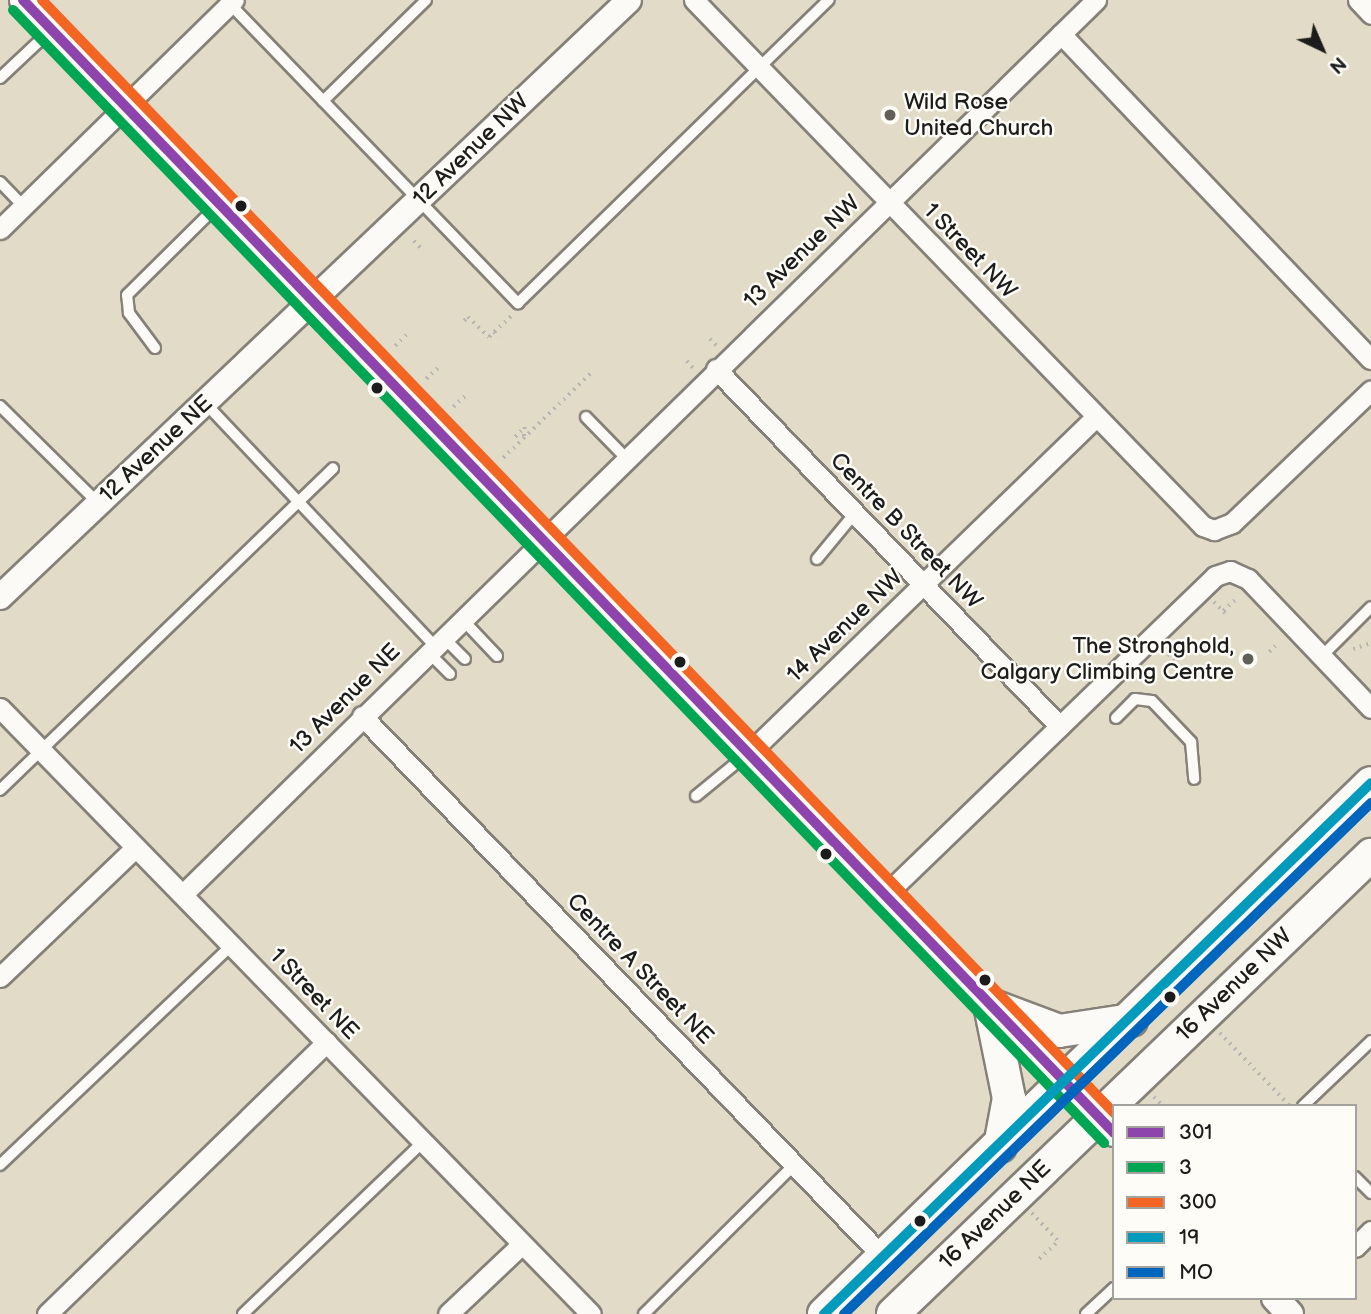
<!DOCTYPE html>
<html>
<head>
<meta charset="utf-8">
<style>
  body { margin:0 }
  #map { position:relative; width:1371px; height:1314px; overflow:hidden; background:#e2dbc8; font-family:"Balsamiq Sans",sans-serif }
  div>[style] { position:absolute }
  .path>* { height:3.5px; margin-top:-1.75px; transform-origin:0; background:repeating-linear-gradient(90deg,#b8b6b3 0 2px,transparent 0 7px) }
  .roads { filter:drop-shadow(2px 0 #858178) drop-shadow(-2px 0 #858178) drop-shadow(0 2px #858178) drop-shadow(0 -2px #858178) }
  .service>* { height:10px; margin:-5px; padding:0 5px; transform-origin:5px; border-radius:5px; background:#fbfaf7 }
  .minor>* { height:19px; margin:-9.5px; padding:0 9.5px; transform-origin:9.5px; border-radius:9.5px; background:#fbfaf7 }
  .tertiary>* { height:24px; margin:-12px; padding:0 12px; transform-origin:12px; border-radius:12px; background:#fbfaf7 }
  .secondary>* { height:26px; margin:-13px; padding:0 13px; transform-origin:13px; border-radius:13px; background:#fbfaf7 }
  .trunk>* { height:32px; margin:-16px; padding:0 16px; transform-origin:16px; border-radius:16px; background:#fbfaf7 }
  .bus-1>* { height:10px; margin:-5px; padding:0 5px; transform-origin:5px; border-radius:5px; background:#8e44ad }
  .bus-2>* { height:10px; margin:-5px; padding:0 5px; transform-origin:5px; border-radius:5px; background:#00a651 }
  .bus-3>* { height:10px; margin:-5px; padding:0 5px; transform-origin:5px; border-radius:5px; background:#f26522 }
  .bus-4>* { height:10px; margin:-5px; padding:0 5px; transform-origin:5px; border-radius:5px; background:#039bbc }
  .bus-5>* { height:10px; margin:-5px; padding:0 5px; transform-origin:5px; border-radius:5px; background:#0065bd }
  .dots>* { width:19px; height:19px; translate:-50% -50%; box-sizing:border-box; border:4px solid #fdfcf7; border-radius:50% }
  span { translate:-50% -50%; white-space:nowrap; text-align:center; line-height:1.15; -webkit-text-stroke:5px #fdfcf7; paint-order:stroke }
  .poi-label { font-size:23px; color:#1c1c1c }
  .left { translate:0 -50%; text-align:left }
  .right { translate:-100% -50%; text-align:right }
  .street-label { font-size:23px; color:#1c1c1c }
  .legend { position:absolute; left:1112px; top:1104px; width:245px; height:196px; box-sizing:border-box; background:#fdfcf7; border:2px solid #a3a29f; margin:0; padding:9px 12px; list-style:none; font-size:21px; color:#1c1c1c }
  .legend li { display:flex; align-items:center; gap:14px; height:35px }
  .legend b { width:35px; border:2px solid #a3a29f }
  .north { position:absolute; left:1287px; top:14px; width:70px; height:70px; -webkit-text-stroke:5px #fdfcf7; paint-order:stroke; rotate:136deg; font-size:19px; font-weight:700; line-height:28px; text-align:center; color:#1c1c1c }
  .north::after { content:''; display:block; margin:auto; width:24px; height:32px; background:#1c1c1c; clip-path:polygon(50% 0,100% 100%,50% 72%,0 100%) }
</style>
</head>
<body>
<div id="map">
  <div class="path">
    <i style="left:414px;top:241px;width:10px;rotate:45deg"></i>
    <i style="left:464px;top:321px;width:6px;rotate:-45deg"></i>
    <i style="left:468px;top:317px;width:29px;rotate:44deg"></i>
    <i style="left:489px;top:337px;width:7px;rotate:-45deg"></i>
    <i style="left:494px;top:332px;width:7px;rotate:45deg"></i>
    <i style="left:494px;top:332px;width:26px;rotate:-43deg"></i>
    <i style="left:710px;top:339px;width:10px;rotate:45deg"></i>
    <i style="left:395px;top:346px;width:16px;rotate:-45deg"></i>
    <i style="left:687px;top:361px;width:9px;rotate:49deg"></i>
    <i style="left:426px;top:379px;width:16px;rotate:-43deg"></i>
    <i style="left:453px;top:407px;width:16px;rotate:-43deg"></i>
    <i style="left:515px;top:437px;width:14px;rotate:-45deg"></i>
    <i style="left:525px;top:427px;width:11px;rotate:95deg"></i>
    <i style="left:503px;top:458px;width:122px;rotate:-44deg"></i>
    <i style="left:1214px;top:602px;width:16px;rotate:45deg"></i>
    <i style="left:1223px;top:611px;width:19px;rotate:-43deg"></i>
    <i style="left:1164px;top:649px;width:15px;rotate:48deg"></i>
    <i style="left:1353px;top:649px;width:19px;rotate:-18deg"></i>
    <i style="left:1269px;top:652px;width:14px;rotate:-45deg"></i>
    <i style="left:361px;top:678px;width:7px;rotate:45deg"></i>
    <i style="left:1220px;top:1033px;width:100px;rotate:46.2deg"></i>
    <i style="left:1154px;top:1097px;width:13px;rotate:45deg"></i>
    <i style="left:1032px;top:1213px;width:38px;rotate:47deg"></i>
    <i style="left:1039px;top:1259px;width:26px;rotate:-43deg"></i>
  </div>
  <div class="roads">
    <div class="service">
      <i style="left:229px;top:3px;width:417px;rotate:46.1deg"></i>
      <i style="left:518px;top:303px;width:434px;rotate:-44.3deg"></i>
      <i style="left:0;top:78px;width:69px;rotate:-43.2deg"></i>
      <i style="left:323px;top:101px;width:144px;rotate:-44.4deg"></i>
      <i style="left:0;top:182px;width:33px;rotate:46deg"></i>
      <i style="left:155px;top:348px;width:44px;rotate:-126.6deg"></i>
      <i style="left:129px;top:313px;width:18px;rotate:-96deg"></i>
      <i style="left:127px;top:295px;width:129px;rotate:-44.7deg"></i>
      <i style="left:206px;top:404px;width:332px;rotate:46.6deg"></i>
      <i style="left:0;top:406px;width:138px;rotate:44.7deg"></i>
      <i style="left:586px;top:417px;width:56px;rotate:45.7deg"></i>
      <i style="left:817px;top:559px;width:60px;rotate:-50.4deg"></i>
      <i style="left:462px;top:619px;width:51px;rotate:46.6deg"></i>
      <i style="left:443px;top:637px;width:31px;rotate:45deg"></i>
      <i style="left:428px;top:652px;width:31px;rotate:45deg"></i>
      <i style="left:1322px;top:656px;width:69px;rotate:-45deg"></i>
      <i style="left:1116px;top:718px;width:27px;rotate:-45deg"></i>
      <i style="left:1135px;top:699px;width:17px;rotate:7deg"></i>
      <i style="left:1152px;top:701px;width:57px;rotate:46.4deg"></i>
      <i style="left:1191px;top:742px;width:37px;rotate:85deg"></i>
      <i style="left:0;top:790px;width:463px;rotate:-44deg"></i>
      <i style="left:696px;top:796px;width:65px;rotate:-39.4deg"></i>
      <i style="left:1303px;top:1106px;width:94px;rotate:-43.7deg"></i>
      <i style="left:0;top:1165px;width:321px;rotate:-43.5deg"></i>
      <i style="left:1355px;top:1177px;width:23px;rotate:45deg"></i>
      <i style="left:243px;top:1314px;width:248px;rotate:-43.7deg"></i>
      <i style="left:644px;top:1314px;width:213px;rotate:-44.8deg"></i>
      <i style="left:1086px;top:1314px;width:38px;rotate:-43deg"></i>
    </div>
    <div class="minor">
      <i style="left:694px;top:0;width:732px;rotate:45.94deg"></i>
      <i style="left:1203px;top:526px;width:12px;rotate:20deg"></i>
      <i style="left:1214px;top:530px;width:19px;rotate:-21deg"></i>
      <i style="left:1232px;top:523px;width:192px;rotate:-43.7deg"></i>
      <i style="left:1358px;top:0;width:19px;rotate:47deg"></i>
      <i style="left:1061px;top:34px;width:449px;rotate:46.4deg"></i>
      <i style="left:0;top:229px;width:327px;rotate:-44.4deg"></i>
      <i style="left:716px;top:369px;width:496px;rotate:46.1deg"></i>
      <i style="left:0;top:708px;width:846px;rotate:45.72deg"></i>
      <i style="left:362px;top:716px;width:751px;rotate:46.08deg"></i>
      <i style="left:749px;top:753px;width:483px;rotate:-44.1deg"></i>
      <i style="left:183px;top:894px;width:1278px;rotate:-44.4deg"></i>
      <i style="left:885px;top:895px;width:459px;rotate:-44deg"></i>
      <i style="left:1215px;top:576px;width:16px;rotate:-18deg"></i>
      <i style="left:1230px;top:571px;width:20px;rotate:24deg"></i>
      <i style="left:1248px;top:579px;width:178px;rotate:46.4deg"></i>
      <i style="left:0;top:977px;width:185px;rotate:-43.7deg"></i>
      <i style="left:1355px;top:1247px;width:23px;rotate:-45deg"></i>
      <i style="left:47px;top:1314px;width:390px;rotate:-44.2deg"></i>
      <i style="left:448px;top:1314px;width:99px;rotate:-43.4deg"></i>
    </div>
    <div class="tertiary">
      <i style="left:0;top:597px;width:867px;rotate:-43.5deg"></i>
    </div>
    <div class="secondary">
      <i style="left:23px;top:0;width:1573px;rotate:46.08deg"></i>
      <i style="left:1275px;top:1298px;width:22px;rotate:47deg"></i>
    </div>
    <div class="trunk">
      <i style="left:990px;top:1005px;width:74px;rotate:20.6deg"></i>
      <i style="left:1059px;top:1031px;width:73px;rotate:-8.7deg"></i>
      <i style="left:990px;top:1005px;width:95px;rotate:78.5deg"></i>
      <i style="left:1009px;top:1098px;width:49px;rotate:100.6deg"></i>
      <i style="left:824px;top:1314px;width:762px;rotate:-44.15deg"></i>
      <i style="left:893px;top:1314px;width:663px;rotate:-43.84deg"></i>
    </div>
  </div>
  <div class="bus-1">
    <i style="left:23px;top:0;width:1573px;rotate:46.08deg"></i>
  </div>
  <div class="bus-2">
    <i style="left:13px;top:10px;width:1573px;rotate:46.08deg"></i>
  </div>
  <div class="bus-3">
    <i style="left:42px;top:0;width:1545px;rotate:46.07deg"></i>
  </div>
  <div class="bus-4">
    <i style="left:824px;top:1314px;width:762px;rotate:-44.15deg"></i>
  </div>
  <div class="bus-5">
    <i style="left:844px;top:1314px;width:734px;rotate:-44.12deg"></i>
  </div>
  <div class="dots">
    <i style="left:890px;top:115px;background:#615f58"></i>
    <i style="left:241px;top:206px;background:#1c1c1c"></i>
    <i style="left:377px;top:388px;background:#1c1c1c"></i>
    <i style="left:1248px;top:659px;background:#615f58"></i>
    <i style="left:680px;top:662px;background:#1c1c1c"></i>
    <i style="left:826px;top:854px;background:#1c1c1c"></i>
    <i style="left:985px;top:980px;background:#1c1c1c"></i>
    <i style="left:1170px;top:997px;background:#1c1c1c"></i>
    <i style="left:920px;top:1221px;background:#1c1c1c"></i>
  </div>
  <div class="poi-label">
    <span class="left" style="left:904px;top:115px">Wild Rose<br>United Church</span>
    <span class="right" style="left:1234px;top:659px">The Stronghold,<br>Calgary Climbing Centre</span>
  </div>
  <div class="street-label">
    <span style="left:471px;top:150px;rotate:-44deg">12 Avenue NW</span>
    <span style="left:970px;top:251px;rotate:46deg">1 Street NW</span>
    <span style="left:802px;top:252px;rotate:-44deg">13 Avenue NW</span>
    <span style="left:156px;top:449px;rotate:-43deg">12 Avenue NE</span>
    <span style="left:906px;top:531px;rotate:46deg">Centre B Street NW</span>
    <span style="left:845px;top:626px;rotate:-44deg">14 Avenue NW</span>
    <span style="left:345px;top:699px;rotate:-45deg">13 Avenue NE</span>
    <span style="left:640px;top:969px;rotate:46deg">Centre A Street NE</span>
    <span style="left:1234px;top:985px;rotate:-44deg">16 Avenue NW</span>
    <span style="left:314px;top:994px;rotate:46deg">1 Street NE</span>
    <span style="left:995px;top:1215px;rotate:-44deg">16 Avenue NE</span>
  </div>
  <ul class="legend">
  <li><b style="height:9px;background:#8e44ad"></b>301</li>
  <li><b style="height:9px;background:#00a651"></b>3</li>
  <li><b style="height:9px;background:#f26522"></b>300</li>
  <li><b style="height:9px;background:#039bbc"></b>19</li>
  <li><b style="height:9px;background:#0065bd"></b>MO</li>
  </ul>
  <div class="north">N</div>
</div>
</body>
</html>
